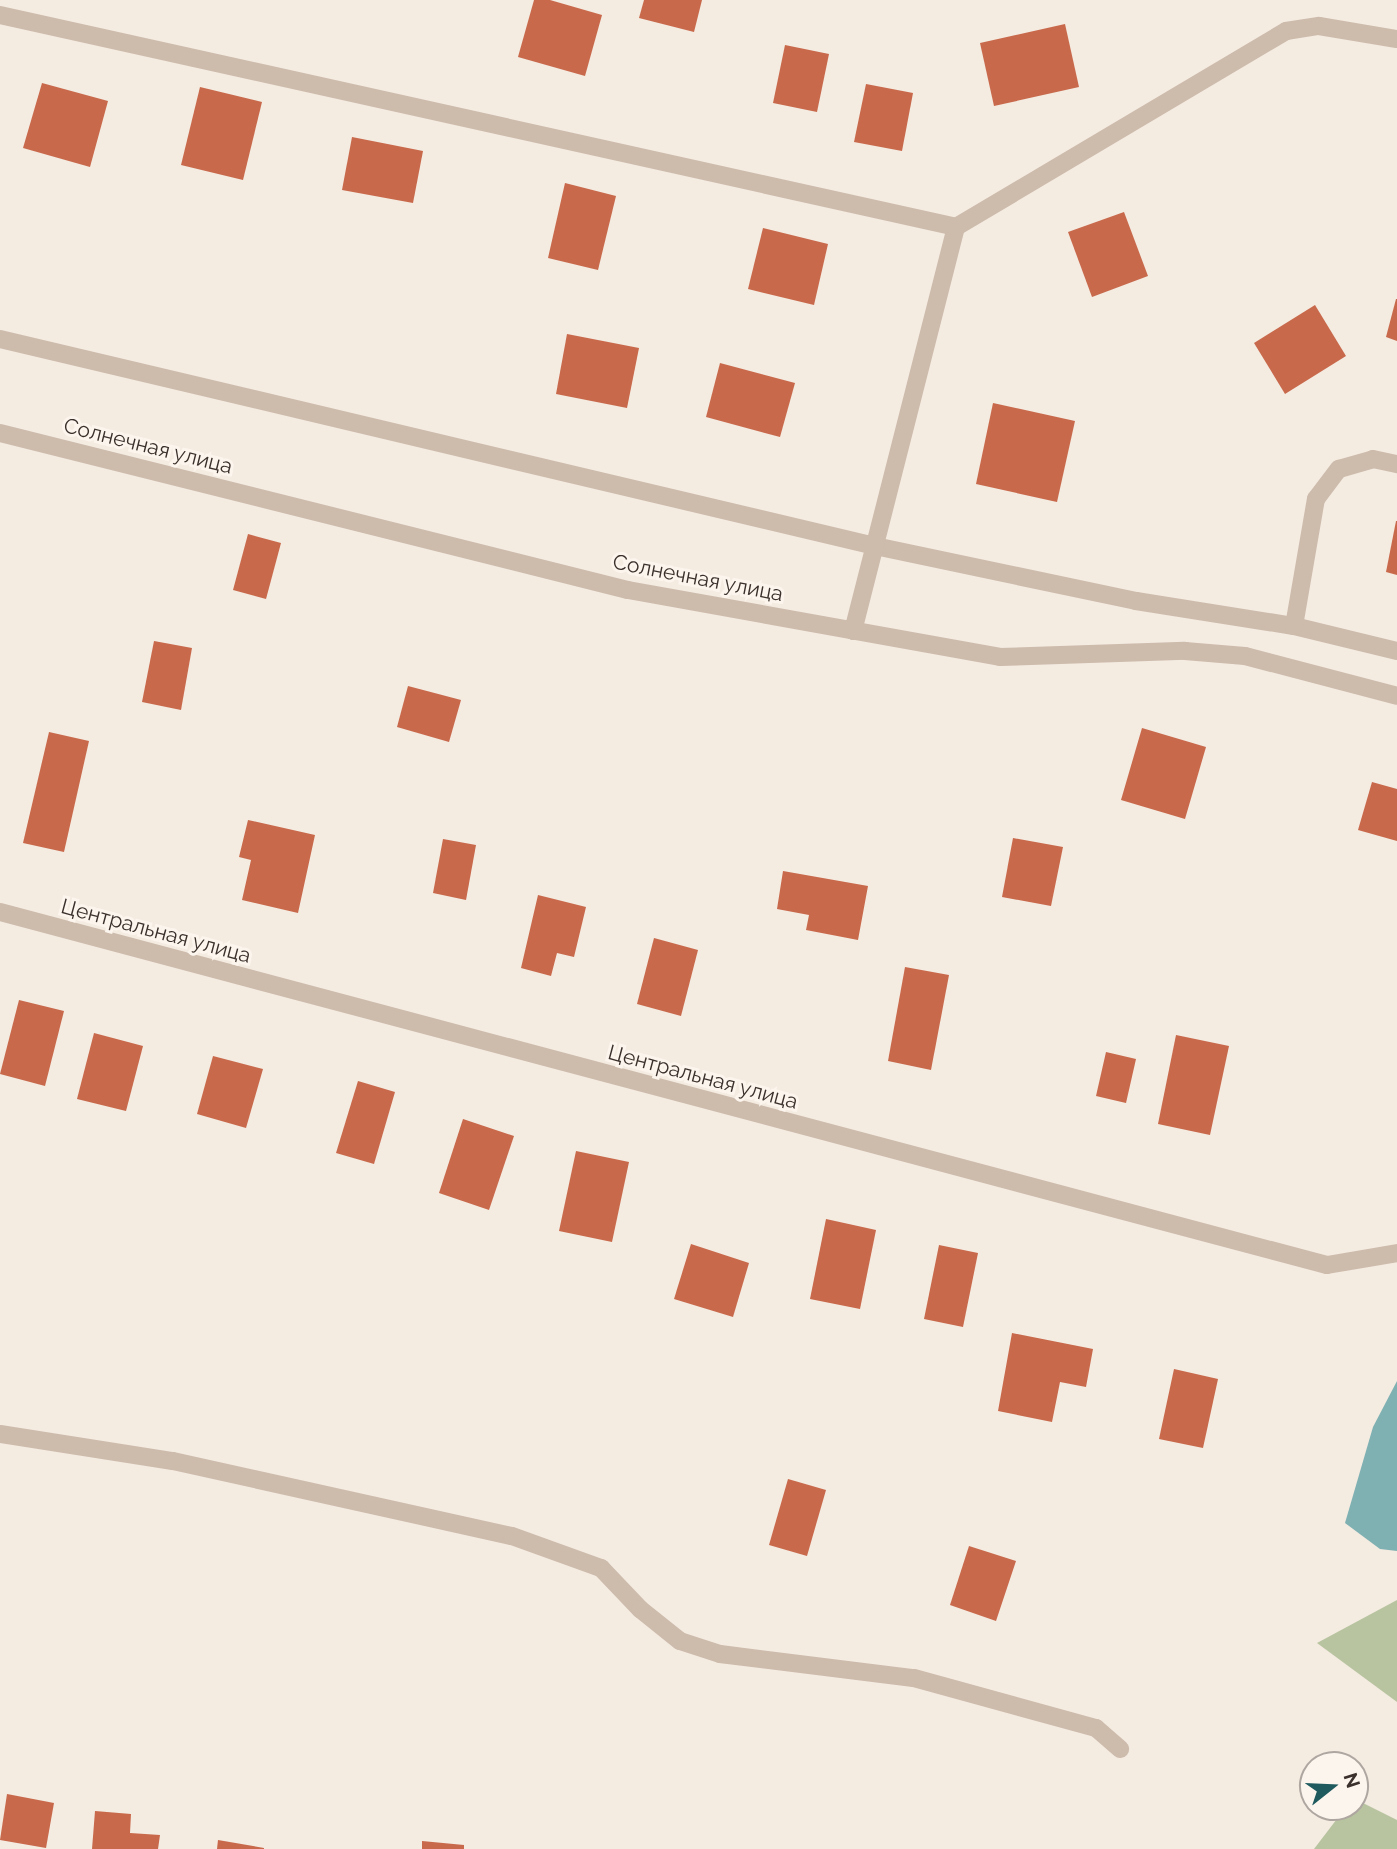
<!DOCTYPE html>
<html>
<head>
<meta charset="utf-8">
<style>
  body { margin:0 }
  #map { position:relative; width:1397px; height:1849px; overflow:hidden; background:#f4ebe1; font-family:Raleway,sans-serif }
  div>[style] { position:absolute }
  .green>* { inset:0; background:#b8c4a0 }
  .water>* { inset:0; background:#7fb0b2 }
  .building>* { inset:0; background:#c8694b }
  .minor>* { height:18px; margin:-9px; padding:0 9px; transform-origin:9px; border-radius:9px; background:#cdbbac }
  span { translate:-50% -50%; white-space:nowrap; text-align:center; line-height:1.15; -webkit-text-stroke:6px #fbf5ee; paint-order:stroke }
  .street-label { font-size:21px; color:#3b302b }
  .north { position:absolute; left:1299px; top:1751px; width:70px; height:70px; box-sizing:border-box; background:#fbf5ee; border:2px solid #aea6a0; border-radius:50%; rotate:72deg; font-size:19px; font-weight:700; line-height:28px; text-align:center; color:#3b302b }
  .north::after { content:''; display:block; margin:auto; width:24px; height:32px; background:#1f5a5e; clip-path:polygon(50% 0,100% 100%,50% 72%,0 100%) }
</style>
</head>
<body>
<div id="map">
  <div class="green">
    <i style="clip-path:polygon(1397px 1600px,1397px 1702px,1317px 1643px)"></i>
    <i style="clip-path:polygon(1355px 1799px,1397px 1820px,1397px 1849px,1314px 1849px,1346px 1807px,1355px 1807px)"></i>
  </div>
  <div class="water">
    <i style="clip-path:polygon(1397px 1381px,1397px 1551px,1380px 1549px,1345px 1523px,1373px 1427px)"></i>
  </div>
  <div class="building">
    <i style="clip-path:polygon(534px 0,550px 0,602px 15px,585px 76px,518px 57px)"></i>
    <i style="clip-path:polygon(644px 0,702px 0,694px 32px,639px 18px)"></i>
    <i style="clip-path:polygon(1065px 24px,1079px 87px,994px 106px,980px 43px)"></i>
    <i style="clip-path:polygon(785px 45px,829px 54px,817px 112px,773px 103px)"></i>
    <i style="clip-path:polygon(42px 83px,108px 101px,90px 167px,23px 148px)"></i>
    <i style="clip-path:polygon(866px 84px,913px 93px,902px 151px,854px 142px)"></i>
    <i style="clip-path:polygon(200px 87px,262px 102px,243px 180px,181px 165px)"></i>
    <i style="clip-path:polygon(352px 137px,423px 151px,413px 203px,342px 190px)"></i>
    <i style="clip-path:polygon(565px 183px,616px 196px,598px 270px,548px 258px)"></i>
    <i style="clip-path:polygon(1124px 212px,1148px 276px,1092px 297px,1068px 232px)"></i>
    <i style="clip-path:polygon(763px 228px,828px 244px,814px 305px,748px 289px)"></i>
    <i style="clip-path:polygon(1396px 299px,1397px 299px,1397px 341px,1386px 337px)"></i>
    <i style="clip-path:polygon(1315px 305px,1346px 356px,1285px 394px,1254px 343px)"></i>
    <i style="clip-path:polygon(567px 334px,639px 348px,627px 408px,556px 394px)"></i>
    <i style="clip-path:polygon(720px 363px,795px 383px,780px 437px,706px 417px)"></i>
    <i style="clip-path:polygon(993px 403px,1075px 421px,1057px 502px,976px 484px)"></i>
    <i style="clip-path:polygon(1396px 521px,1397px 521px,1397px 575px,1386px 572px)"></i>
    <i style="clip-path:polygon(248px 534px,281px 543px,266px 599px,233px 590px)"></i>
    <i style="clip-path:polygon(154px 641px,192px 648px,181px 710px,142px 702px)"></i>
    <i style="clip-path:polygon(408px 686px,461px 700px,449px 742px,397px 727px)"></i>
    <i style="clip-path:polygon(1142px 728px,1206px 747px,1185px 819px,1121px 800px)"></i>
    <i style="clip-path:polygon(49px 732px,89px 741px,64px 852px,23px 843px)"></i>
    <i style="clip-path:polygon(1372px 782px,1397px 789px,1397px 841px,1358px 830px)"></i>
    <i style="clip-path:polygon(248px 820px,315px 835px,298px 913px,242px 900px,251px 860px,239px 857px)"></i>
    <i style="clip-path:polygon(1013px 838px,1063px 847px,1051px 906px,1002px 897px)"></i>
    <i style="clip-path:polygon(443px 839px,476px 845px,466px 900px,433px 893px)"></i>
    <i style="clip-path:polygon(783px 871px,868px 886px,858px 940px,806px 930px,809px 915px,777px 909px)"></i>
    <i style="clip-path:polygon(538px 895px,586px 907px,574px 957px,557px 953px,551px 976px,521px 968px)"></i>
    <i style="clip-path:polygon(654px 938px,698px 950px,681px 1016px,637px 1004px)"></i>
    <i style="clip-path:polygon(905px 967px,949px 975px,931px 1070px,888px 1061px)"></i>
    <i style="clip-path:polygon(19px 1000px,64px 1011px,45px 1086px,0 1074px)"></i>
    <i style="clip-path:polygon(94px 1033px,143px 1046px,126px 1111px,77px 1099px)"></i>
    <i style="clip-path:polygon(1176px 1035px,1229px 1046px,1210px 1135px,1158px 1124px)"></i>
    <i style="clip-path:polygon(1106px 1052px,1136px 1059px,1126px 1103px,1096px 1096px)"></i>
    <i style="clip-path:polygon(213px 1056px,263px 1069px,246px 1128px,197px 1114px)"></i>
    <i style="clip-path:polygon(358px 1081px,395px 1092px,374px 1164px,336px 1153px)"></i>
    <i style="clip-path:polygon(463px 1119px,514px 1136px,489px 1210px,439px 1193px)"></i>
    <i style="clip-path:polygon(576px 1151px,629px 1162px,612px 1242px,559px 1231px)"></i>
    <i style="clip-path:polygon(826px 1219px,876px 1230px,860px 1309px,810px 1299px)"></i>
    <i style="clip-path:polygon(691px 1244px,749px 1263px,733px 1317px,674px 1299px)"></i>
    <i style="clip-path:polygon(939px 1245px,978px 1253px,963px 1327px,924px 1319px)"></i>
    <i style="clip-path:polygon(1012px 1333px,1093px 1349px,1086px 1387px,1060px 1382px,1052px 1422px,998px 1411px)"></i>
    <i style="clip-path:polygon(1174px 1369px,1218px 1379px,1203px 1448px,1159px 1439px)"></i>
    <i style="clip-path:polygon(788px 1479px,826px 1490px,807px 1556px,769px 1545px)"></i>
    <i style="clip-path:polygon(969px 1546px,1016px 1561px,996px 1621px,950px 1605px)"></i>
    <i style="clip-path:polygon(7px 1794px,54px 1803px,46px 1848px,0 1840px)"></i>
    <i style="clip-path:polygon(95px 1811px,131px 1814px,130px 1833px,160px 1835px,158px 1849px,92px 1849px)"></i>
    <i style="clip-path:polygon(218px 1840px,264px 1848px,264px 1849px,217px 1849px)"></i>
    <i style="clip-path:polygon(422px 1841px,464px 1845px,464px 1849px,422px 1849px)"></i>
  </div>
  <div class="minor">
    <i style="left:0;top:15px;width:979px;rotate:12.5deg"></i>
    <i style="left:0;top:339px;width:899px;rotate:13.31deg"></i>
    <i style="left:875px;top:546px;width:267px;rotate:11.9deg"></i>
    <i style="left:1136px;top:601px;width:160px;rotate:9deg"></i>
    <i style="left:1294px;top:626px;width:106px;rotate:13.6deg"></i>
    <i style="left:0;top:433px;width:647px;rotate:14.04deg"></i>
    <i style="left:628px;top:590px;width:378px;rotate:10.2deg"></i>
    <i style="left:1000px;top:657px;width:185px;rotate:-1.9deg"></i>
    <i style="left:1185px;top:651px;width:60px;rotate:4.8deg"></i>
    <i style="left:1245px;top:656px;width:157px;rotate:14.7deg"></i>
    <i style="left:1294px;top:626px;width:129px;rotate:-80.2deg"></i>
    <i style="left:1316px;top:499px;width:38px;rotate:-53deg"></i>
    <i style="left:1339px;top:469px;width:35px;rotate:-16deg"></i>
    <i style="left:1373px;top:459px;width:25px;rotate:12deg"></i>
    <i style="left:853px;top:631px;width:417px;rotate:-75.7deg"></i>
    <i style="left:956px;top:227px;width:384px;rotate:-30.7deg"></i>
    <i style="left:1286px;top:31px;width:33px;rotate:-9deg"></i>
    <i style="left:1319px;top:26px;width:79px;rotate:9.5deg"></i>
    <i style="left:0;top:912px;width:1373px;rotate:14.9deg"></i>
    <i style="left:1327px;top:1265px;width:71px;rotate:-9.7deg"></i>
    <i style="left:0;top:1434px;width:175px;rotate:8.9deg"></i>
    <i style="left:173px;top:1461px;width:347px;rotate:12.5deg"></i>
    <i style="left:512px;top:1536px;width:95px;rotate:19.8deg"></i>
    <i style="left:601px;top:1568px;width:57px;rotate:46.4deg"></i>
    <i style="left:640px;top:1609px;width:51px;rotate:38.7deg"></i>
    <i style="left:680px;top:1641px;width:42px;rotate:18deg"></i>
    <i style="left:720px;top:1654px;width:195px;rotate:7.1deg"></i>
    <i style="left:914px;top:1678px;width:189px;rotate:15.4deg"></i>
    <i style="left:1096px;top:1728px;width:32px;rotate:41deg"></i>
  </div>
  <div class="street-label">
    <span style="left:148px;top:446px;rotate:14deg">Солнечная улица</span>
    <span style="left:698px;top:578px;rotate:11deg">Солнечная улица</span>
    <span style="left:156px;top:931px;rotate:15deg">Центральная улица</span>
    <span style="left:703px;top:1077px;rotate:15deg">Центральная улица</span>
  </div>
  <div class="north">N</div>
</div>
</body>
</html>
